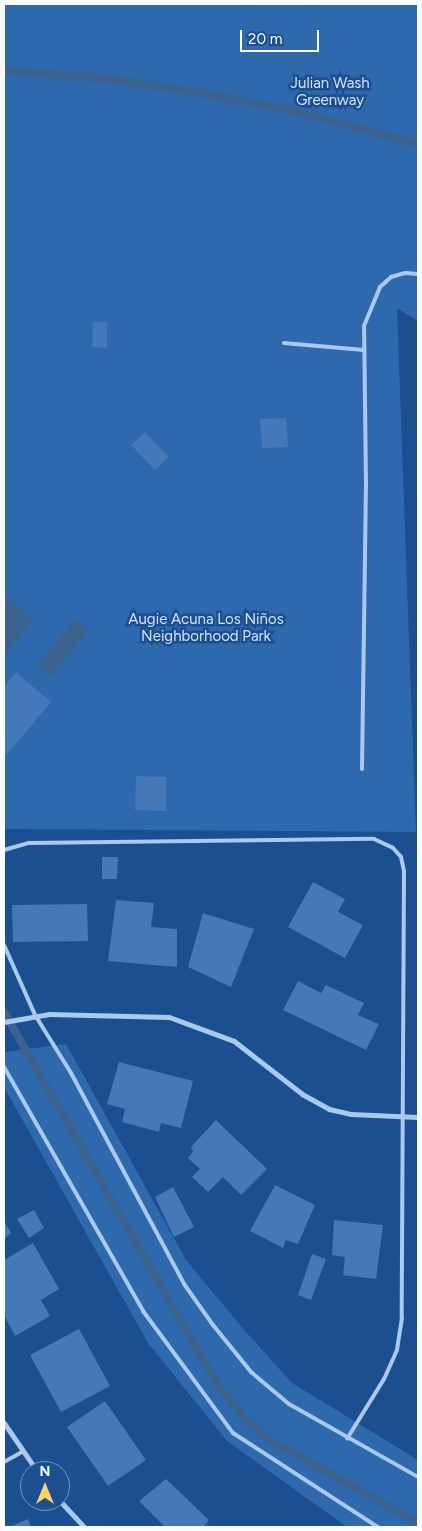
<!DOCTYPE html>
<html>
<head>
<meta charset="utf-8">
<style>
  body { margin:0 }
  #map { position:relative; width:422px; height:1531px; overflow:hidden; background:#1b4f8f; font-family:Figtree,sans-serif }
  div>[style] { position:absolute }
  .green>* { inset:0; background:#2e69ad }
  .water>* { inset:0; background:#3c6290 }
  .stream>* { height:8px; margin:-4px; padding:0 4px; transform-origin:4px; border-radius:4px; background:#3c6290 }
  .building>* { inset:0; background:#4478b7 }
  .lane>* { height:4px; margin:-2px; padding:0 2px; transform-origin:2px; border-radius:2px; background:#a9c9ee }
  .street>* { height:5px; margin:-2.5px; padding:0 2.5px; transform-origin:2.5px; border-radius:2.5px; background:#a9c9ee }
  span { translate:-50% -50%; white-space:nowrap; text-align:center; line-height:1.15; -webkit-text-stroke:5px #1b4f8f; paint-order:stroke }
  .park-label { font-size:15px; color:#cfe3fa }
  .frame { position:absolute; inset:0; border:5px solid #fff; pointer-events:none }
  .north { position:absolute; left:20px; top:1461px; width:50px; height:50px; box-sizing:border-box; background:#1b4f8f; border:1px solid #7695bc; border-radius:50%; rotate:0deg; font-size:14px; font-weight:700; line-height:20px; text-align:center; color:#fff }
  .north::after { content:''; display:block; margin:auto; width:18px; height:22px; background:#ffd166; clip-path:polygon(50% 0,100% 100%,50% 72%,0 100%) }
  .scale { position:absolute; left:240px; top:30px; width:79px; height:22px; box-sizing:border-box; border:2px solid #fff; border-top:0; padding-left:6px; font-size:15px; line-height:18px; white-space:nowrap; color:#fff; -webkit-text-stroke:4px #1b4f8f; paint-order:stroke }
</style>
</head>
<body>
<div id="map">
  <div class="green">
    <i style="clip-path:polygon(4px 4px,418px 4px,418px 321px,397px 308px,416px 832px,4px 829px)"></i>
    <i style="clip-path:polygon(66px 1044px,186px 1260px,246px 1332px,292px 1383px,418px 1460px,418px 1527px,347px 1527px,227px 1441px,148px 1343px,4px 1087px,4px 1052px)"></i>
  </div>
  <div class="water">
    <i style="clip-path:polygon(4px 596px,33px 620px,4px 655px)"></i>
    <i style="clip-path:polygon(75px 619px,89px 630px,50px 677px,36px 666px)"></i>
  </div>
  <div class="stream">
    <i style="left:4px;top:70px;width:105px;rotate:4.9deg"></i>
    <i style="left:109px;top:79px;width:88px;rotate:8.5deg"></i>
    <i style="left:196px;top:92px;width:96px;rotate:10.8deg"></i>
    <i style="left:290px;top:110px;width:132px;rotate:14.9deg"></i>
    <i style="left:4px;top:1012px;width:430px;rotate:60.2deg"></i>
    <i style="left:218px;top:1385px;width:38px;rotate:51deg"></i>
    <i style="left:242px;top:1415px;width:34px;rotate:43deg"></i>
    <i style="left:267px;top:1438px;width:173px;rotate:29.4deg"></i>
  </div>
  <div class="building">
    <i style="clip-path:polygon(93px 322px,107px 322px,107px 348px,92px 347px)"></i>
    <i style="clip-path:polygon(286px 418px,288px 447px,262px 448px,260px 419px)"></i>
    <i style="clip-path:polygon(145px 432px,169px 457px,155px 470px,131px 445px)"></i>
    <i style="clip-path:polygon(16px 672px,51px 702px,4px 758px,4px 687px)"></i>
    <i style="clip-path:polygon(136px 776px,166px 777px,166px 811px,135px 810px)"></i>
    <i style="clip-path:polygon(102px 857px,118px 857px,117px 879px,102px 879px)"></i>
    <i style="clip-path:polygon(313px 882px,345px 899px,338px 912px,363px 925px,345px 958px,288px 927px)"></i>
    <i style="clip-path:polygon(116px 900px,154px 903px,151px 927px,177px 929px,177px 967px,108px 961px)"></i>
    <i style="clip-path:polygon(87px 904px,88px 941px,13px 942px,12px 905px)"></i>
    <i style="clip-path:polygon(203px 913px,254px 929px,231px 987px,188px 967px)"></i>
    <i style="clip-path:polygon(298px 981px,321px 993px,326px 985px,364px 1003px,358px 1015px,379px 1024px,366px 1050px,283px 1010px)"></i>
    <i style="clip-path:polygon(119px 1062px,193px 1081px,181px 1128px,161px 1123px,159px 1132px,122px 1122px,125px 1109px,107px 1104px)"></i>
    <i style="clip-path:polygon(216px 1120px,267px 1169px,241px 1195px,223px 1177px,208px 1192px,192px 1177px,200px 1169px,188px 1158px,193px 1152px,191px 1147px)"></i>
    <i style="clip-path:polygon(275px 1185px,315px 1205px,298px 1244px,286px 1240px,283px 1248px,250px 1231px)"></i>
    <i style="clip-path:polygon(173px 1187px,194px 1227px,174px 1237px,155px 1197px)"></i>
    <i style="clip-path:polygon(34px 1210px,44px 1228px,29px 1238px,17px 1219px)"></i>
    <i style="clip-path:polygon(334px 1220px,383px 1225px,376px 1279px,343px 1275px,345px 1257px,332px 1255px)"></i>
    <i style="clip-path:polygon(4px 1221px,11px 1233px,4px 1239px)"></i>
    <i style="clip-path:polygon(33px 1243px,59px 1289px,41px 1300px,50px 1316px,15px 1336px,4px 1315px,4px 1260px)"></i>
    <i style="clip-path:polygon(312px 1254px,326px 1259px,311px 1300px,298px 1295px)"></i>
    <i style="clip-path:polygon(79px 1329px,110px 1386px,61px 1412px,30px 1355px)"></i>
    <i style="clip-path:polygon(105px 1401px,146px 1460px,108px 1486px,67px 1427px)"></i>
    <i style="clip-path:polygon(166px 1479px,209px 1520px,203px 1527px,165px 1527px,139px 1501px)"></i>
    <i style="clip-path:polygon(28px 1519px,31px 1527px,9px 1527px)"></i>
  </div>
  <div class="lane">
    <i style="left:284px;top:343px;width:80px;rotate:5deg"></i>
    <i style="left:362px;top:769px;width:285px;rotate:-89.2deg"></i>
    <i style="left:366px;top:484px;width:158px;rotate:-90.7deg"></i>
    <i style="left:364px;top:326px;width:42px;rotate:-67.7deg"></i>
    <i style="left:380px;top:287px;width:15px;rotate:-42deg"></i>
    <i style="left:391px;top:277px;width:15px;rotate:-16deg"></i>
    <i style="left:405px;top:273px;width:13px;rotate:4deg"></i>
    <i style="left:4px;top:850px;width:26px;rotate:-16deg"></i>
    <i style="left:29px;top:843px;width:345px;rotate:-0.7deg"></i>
    <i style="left:374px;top:839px;width:21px;rotate:25deg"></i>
    <i style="left:393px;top:848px;width:12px;rotate:48deg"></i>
    <i style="left:401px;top:857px;width:14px;rotate:78deg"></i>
    <i style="left:404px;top:871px;width:447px;rotate:90.3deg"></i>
    <i style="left:402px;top:1318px;width:32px;rotate:99deg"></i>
    <i style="left:397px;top:1350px;width:32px;rotate:114deg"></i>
    <i style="left:384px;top:1379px;width:70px;rotate:121.7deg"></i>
    <i style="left:4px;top:945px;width:77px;rotate:66.1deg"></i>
    <i style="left:35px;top:1015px;width:68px;rotate:58.2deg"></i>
    <i style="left:71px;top:1073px;width:239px;rotate:61.8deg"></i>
    <i style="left:184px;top:1284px;width:50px;rotate:54.7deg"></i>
    <i style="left:213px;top:1325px;width:60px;rotate:51deg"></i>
    <i style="left:251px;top:1372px;width:50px;rotate:40.1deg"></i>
    <i style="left:289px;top:1404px;width:148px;rotate:29.5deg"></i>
    <i style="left:4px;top:1067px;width:281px;rotate:60.3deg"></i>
    <i style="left:143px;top:1311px;width:152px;rotate:53.6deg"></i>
    <i style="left:233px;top:1433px;width:173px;rotate:33deg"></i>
    <i style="left:4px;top:1462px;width:21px;rotate:-29deg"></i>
  </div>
  <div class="street">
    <i style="left:4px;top:1022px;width:46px;rotate:-10.1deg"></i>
    <i style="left:49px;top:1014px;width:120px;rotate:1.4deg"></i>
    <i style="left:169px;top:1017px;width:69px;rotate:20.3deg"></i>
    <i style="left:234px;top:1041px;width:86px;rotate:37.9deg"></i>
    <i style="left:302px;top:1094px;width:31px;rotate:29deg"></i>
    <i style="left:329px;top:1109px;width:23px;rotate:13deg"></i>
    <i style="left:351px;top:1114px;width:67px;rotate:2.6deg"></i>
    <i style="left:4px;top:1423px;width:58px;rotate:55.5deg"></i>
    <i style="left:60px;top:1501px;width:35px;rotate:47deg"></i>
  </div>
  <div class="park-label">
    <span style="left:330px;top:92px">Julian Wash<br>Greenway</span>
    <span style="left:206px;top:628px">Augie Acuna Los Niños<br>Neighborhood Park</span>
  </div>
  <div class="frame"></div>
  <div class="north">N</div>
  <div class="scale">20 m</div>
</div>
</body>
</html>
